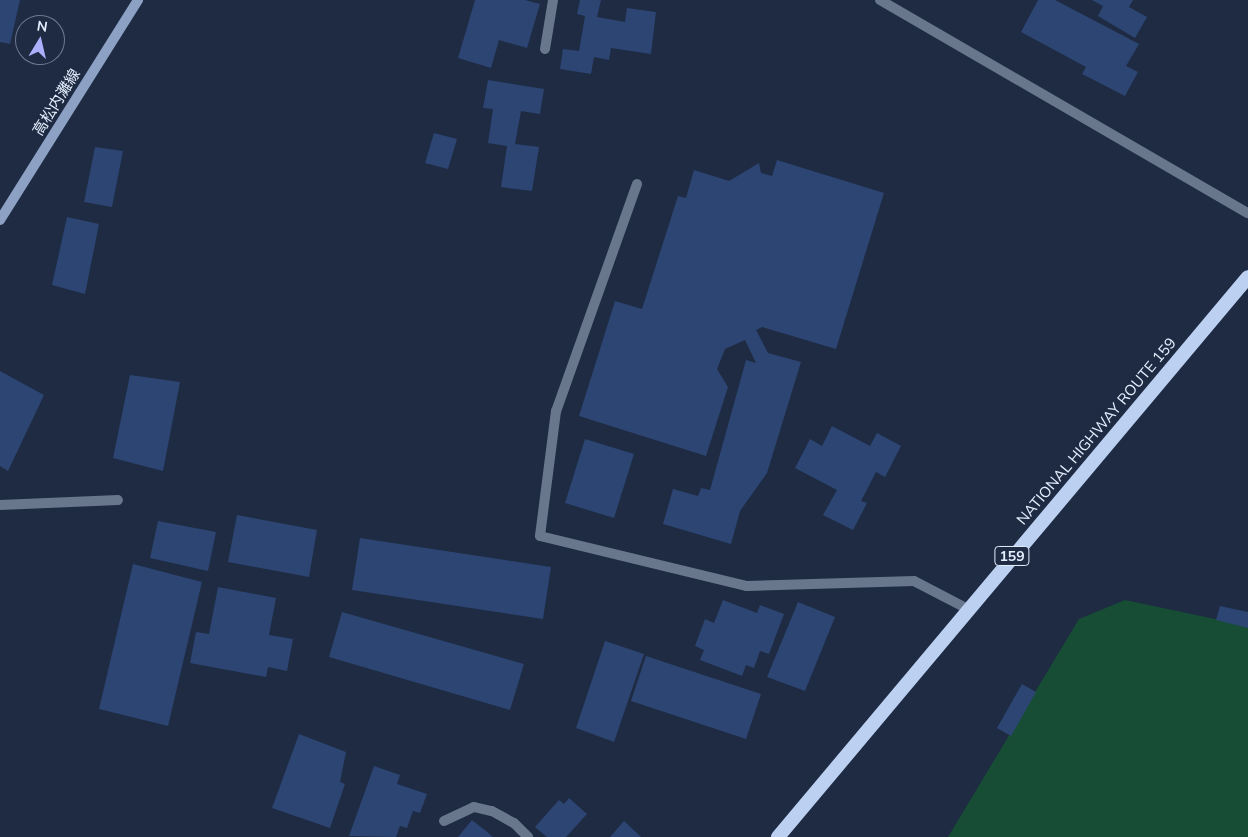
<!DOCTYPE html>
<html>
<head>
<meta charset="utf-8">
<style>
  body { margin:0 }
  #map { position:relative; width:1248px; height:837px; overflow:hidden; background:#1e2b43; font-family:Mulish,"Noto Sans JP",sans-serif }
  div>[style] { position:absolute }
  .green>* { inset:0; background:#174d35 }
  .building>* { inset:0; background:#2c4572 }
  .service>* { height:10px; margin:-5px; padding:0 5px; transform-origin:5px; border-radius:5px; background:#69778c }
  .minor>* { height:10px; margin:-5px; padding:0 5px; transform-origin:5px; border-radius:5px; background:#69778c }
  .secondary>* { height:10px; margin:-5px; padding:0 5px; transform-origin:5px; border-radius:5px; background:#8ca1c4 }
  .trunk>* { height:14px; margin:-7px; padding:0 7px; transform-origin:7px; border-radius:7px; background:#bcd0f2 }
  span { translate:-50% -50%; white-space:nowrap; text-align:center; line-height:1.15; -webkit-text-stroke:4px #1e2b43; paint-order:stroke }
  .shield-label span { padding:1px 4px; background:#1e2b43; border:1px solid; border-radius:4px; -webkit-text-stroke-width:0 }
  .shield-label { font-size:14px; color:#e6efff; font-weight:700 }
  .street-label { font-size:15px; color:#e6efff }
  .north { position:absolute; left:15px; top:15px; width:50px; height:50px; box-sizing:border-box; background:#1e2b43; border:1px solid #6e798e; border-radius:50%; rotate:9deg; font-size:14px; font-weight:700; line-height:20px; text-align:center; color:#e6efff }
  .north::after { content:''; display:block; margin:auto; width:18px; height:22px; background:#adaffb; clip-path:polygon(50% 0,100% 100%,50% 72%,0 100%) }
</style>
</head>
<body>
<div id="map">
  <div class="green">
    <i style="clip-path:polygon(1125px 600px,1248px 626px,1248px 837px,948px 837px,1079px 619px)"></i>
  </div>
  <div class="building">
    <i style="clip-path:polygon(0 0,20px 0,10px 44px,0 42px)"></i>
    <i style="clip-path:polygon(475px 0,525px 0,540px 4px,527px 48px,499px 40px,491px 68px,458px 58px)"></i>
    <i style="clip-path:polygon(580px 0,601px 0,597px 17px,625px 22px,627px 8px,656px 12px,651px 54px,611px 48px,609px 60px,594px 57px,591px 74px,560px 69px,563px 49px,579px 51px,585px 16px,577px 14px)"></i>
    <i style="clip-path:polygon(1038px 0,1055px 0,1139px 44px,1126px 66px,1138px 72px,1125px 96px,1082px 74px,1086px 67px,1021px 32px)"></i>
    <i style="clip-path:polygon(1092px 0,1133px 0,1129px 7px,1147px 17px,1135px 38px,1098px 16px,1103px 6px)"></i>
    <i style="clip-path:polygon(488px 80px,544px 89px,540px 114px,521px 111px,515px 144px,539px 147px,532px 191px,501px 187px,507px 146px,488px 143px,493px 109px,483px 108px)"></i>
    <i style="clip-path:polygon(434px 133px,457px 139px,448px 169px,425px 163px)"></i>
    <i style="clip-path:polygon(95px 147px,123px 151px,112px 207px,84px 202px)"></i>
    <i style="clip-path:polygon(777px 160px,884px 193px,836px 349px,762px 327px,756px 330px,768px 353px,801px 362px,767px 473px,740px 511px,731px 544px,663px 524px,673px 489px,698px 496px,701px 488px,710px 490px,746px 360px,756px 363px,745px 340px,725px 349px,717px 369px,728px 387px,706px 456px,579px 416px,615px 301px,642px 309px,678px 196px,686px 198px,694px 170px,729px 181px,759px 163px,761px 173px,772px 176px)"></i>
    <i style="clip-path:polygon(67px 217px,99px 224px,85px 294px,52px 285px)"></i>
    <i style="clip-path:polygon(0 371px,44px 395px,8px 471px,0 466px)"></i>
    <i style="clip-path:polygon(130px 375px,180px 382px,163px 471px,113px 458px)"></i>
    <i style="clip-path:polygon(832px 426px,870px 446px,877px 433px,901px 446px,885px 477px,876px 472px,861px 501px,867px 503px,853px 530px,823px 515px,837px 490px,795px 468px,810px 439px,822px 446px)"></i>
    <i style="clip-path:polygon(585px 439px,634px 454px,614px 518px,565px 503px)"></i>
    <i style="clip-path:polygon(237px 515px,317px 530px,309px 577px,228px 562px)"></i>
    <i style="clip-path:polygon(158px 521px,216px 532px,208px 571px,150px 558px)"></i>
    <i style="clip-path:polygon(360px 538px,551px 567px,543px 619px,352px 590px)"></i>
    <i style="clip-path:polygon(133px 564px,202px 582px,168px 726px,99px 709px)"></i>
    <i style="clip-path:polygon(218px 587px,276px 598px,269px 635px,293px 639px,287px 671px,268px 667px,266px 677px,190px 663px,196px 632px,209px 634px)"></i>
    <i style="clip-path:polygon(723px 600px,757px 613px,760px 605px,784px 614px,769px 654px,760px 651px,754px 668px,746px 665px,742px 676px,700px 660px,704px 650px,695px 646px,705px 619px,714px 623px)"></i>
    <i style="clip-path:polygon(798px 602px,835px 617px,805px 691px,767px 677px)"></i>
    <i style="clip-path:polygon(1220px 606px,1248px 612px,1248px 628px,1216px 620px)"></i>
    <i style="clip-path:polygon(342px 612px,524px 664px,510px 710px,329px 657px)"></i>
    <i style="clip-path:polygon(605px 641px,644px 654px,614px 742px,576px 728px)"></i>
    <i style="clip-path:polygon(646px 656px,761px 694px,746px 739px,631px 701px)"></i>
    <i style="clip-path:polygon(1022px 684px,1036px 692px,1011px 736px,997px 728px)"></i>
    <i style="clip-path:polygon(299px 734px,346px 752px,340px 782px,345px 784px,330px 828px,272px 808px)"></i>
    <i style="clip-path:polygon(374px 766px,400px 775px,397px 784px,427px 794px,420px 813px,413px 811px,407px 828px,400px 826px,396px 837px,349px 836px)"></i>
    <i style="clip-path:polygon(569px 798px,587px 814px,566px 837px,547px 837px,535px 827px,559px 800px,564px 804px)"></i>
    <i style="clip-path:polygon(472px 820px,486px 831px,493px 837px,458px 837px)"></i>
    <i style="clip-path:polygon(624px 821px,641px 837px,610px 837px)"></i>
  </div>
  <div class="service">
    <i style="left:545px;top:49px;width:50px;rotate:-80.7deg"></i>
    <i style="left:637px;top:184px;width:241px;rotate:109.6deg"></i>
    <i style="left:556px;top:411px;width:126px;rotate:97.3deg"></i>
    <i style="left:540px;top:536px;width:213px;rotate:13.6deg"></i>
    <i style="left:747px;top:586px;width:167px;rotate:-1.7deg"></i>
    <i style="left:914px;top:581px;width:61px;rotate:27.4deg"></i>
    <i style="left:444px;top:821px;width:33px;rotate:-25deg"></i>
    <i style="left:474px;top:807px;width:18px;rotate:13deg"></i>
    <i style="left:492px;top:811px;width:25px;rotate:29deg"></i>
    <i style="left:514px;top:823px;width:20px;rotate:45deg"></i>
  </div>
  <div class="minor">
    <i style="left:880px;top:0;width:425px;rotate:30.1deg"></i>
    <i style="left:0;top:505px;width:118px;rotate:-2.4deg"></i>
  </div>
  <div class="secondary">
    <i style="left:0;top:220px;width:260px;rotate:-57.9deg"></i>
  </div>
  <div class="trunk">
    <i style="left:778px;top:837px;width:731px;rotate:-49.99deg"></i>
  </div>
  <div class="shield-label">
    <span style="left:1012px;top:556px">159</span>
  </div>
  <div class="street-label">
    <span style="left:56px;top:102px;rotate:-58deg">高松内灘線</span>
    <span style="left:1096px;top:431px;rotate:-50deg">NATIONAL HIGHWAY ROUTE 159</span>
  </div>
  <div class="north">N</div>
</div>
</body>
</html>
